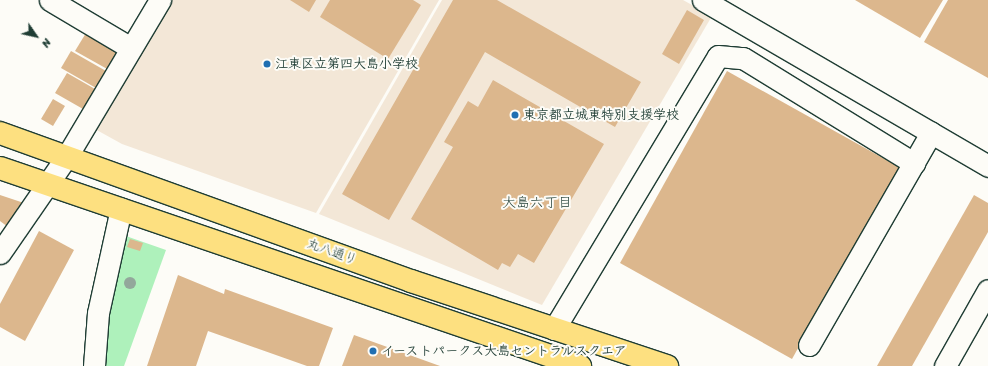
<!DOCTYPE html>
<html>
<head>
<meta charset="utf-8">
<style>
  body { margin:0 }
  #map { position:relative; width:988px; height:366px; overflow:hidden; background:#fdfcf7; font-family:Sriracha,"Klee One",sans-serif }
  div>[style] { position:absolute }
  .built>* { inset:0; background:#f3e7d7 }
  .green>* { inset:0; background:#aef1bb }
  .building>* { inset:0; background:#dcb78d }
  .roads { filter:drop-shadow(1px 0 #1f3d34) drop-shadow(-1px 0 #1f3d34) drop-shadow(0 1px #1f3d34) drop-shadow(0 -1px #1f3d34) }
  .minor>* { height:21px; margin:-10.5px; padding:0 10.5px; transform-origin:10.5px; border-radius:10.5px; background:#fdfcf7 }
  .major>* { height:22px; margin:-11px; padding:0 11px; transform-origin:11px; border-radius:11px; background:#fde080 }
  .trees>* { width:12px; height:12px; margin:-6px; border-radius:50%; background:#93a79b }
  .dots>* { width:11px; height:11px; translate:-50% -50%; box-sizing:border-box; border:2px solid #fdfcf7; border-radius:50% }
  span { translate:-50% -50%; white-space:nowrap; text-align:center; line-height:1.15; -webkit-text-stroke:4px #fdfcf7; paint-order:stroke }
  .poi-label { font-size:13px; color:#1f3d34; font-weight:700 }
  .left { translate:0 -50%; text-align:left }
  .street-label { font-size:13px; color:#1f3d34 }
  .neighbourhood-label { font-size:14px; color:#1f3d34 }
  .north { position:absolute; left:16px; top:16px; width:40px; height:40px; -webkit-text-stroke:3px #fdfcf7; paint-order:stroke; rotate:124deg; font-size:11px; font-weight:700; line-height:16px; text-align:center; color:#1f3d34 }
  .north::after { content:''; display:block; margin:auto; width:14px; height:18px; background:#1f3d34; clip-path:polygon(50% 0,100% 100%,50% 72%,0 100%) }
</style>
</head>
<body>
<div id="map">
  <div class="built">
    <i style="clip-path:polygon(170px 0,439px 0,316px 213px,122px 144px,93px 128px)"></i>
    <i style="clip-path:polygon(442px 0,683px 0,712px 16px,542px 305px,319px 214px)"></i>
  </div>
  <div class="green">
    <i style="clip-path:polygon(123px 235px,166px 250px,124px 366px,103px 366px,104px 337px)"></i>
  </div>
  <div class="building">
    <i style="clip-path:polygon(290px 0,316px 0,309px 12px)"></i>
    <i style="clip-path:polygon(330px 0,413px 0,421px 5px,388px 59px,320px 17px)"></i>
    <i style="clip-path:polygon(453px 0,497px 0,641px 82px,615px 127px,485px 52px,389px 220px,342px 194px)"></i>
    <i style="clip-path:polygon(855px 0,943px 0,920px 38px)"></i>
    <i style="clip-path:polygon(948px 0,988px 0,988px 78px,924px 42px)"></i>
    <i style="clip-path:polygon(687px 10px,704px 20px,679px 64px,662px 54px)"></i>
    <i style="clip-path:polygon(86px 33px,120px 52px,109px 70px,75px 51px)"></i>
    <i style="clip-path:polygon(71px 51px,106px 71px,96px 88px,61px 68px)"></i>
    <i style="clip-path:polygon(727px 71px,899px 167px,792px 359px,620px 263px)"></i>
    <i style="clip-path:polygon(67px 73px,95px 89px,83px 109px,55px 93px)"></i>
    <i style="clip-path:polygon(493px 80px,604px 144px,534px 263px,518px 254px,510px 267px,502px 263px,498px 270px,411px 219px,453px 147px,444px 142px,468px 101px,478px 107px)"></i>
    <i style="clip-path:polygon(53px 99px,65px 106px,53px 126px,41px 119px)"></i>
    <i style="clip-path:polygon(0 195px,24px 203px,8px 227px,0 221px)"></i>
    <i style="clip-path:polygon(974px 195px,988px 203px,988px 232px,912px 366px,877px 366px)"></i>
    <i style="clip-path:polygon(39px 231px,74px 250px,25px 341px,0 327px,0 304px)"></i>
    <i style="clip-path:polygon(130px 239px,143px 243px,140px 251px,127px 247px)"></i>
    <i style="clip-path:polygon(178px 275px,224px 294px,225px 289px,333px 328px,319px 366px,307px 366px,208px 331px,196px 366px,147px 366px)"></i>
    <i style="clip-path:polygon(354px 335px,440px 366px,342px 366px)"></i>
  </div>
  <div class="roads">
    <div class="minor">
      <i style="left:50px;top:0;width:94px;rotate:30.7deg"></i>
      <i style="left:703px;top:0;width:330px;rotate:30.2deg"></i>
      <i style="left:0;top:253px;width:118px;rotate:-55.4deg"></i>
      <i style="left:67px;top:156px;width:182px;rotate:-59.2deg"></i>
      <i style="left:554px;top:329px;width:318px;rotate:-59deg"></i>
      <i style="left:718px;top:56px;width:25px;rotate:5deg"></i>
      <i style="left:743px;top:58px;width:201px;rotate:31.6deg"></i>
      <i style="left:809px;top:345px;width:245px;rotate:-60.1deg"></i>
      <i style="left:94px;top:366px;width:53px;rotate:-85.7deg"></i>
      <i style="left:98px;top:313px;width:107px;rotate:-77.6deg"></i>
      <i style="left:945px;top:366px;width:87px;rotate:-60.5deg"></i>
    </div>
    <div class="major">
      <i style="left:0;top:133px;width:437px;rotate:19.8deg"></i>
      <i style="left:411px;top:281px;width:270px;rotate:18.4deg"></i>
      <i style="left:0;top:168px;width:613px;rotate:18.85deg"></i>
    </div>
  </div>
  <div class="trees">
    <i style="left:130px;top:283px"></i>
  </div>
  <div class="dots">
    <i style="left:267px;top:64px;background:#1f6fb2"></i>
    <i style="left:515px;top:115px;background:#1f6fb2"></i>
    <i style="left:373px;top:351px;background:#1f6fb2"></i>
  </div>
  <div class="poi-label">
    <span class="left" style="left:275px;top:64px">江東区立第四大島小学校</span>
    <span class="left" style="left:523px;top:115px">東京都立城東特別支援学校</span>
    <span class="left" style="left:381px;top:351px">イーストパークス大島セントラルスクエア</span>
  </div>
  <div class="street-label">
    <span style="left:332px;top:252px;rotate:20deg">丸八通り</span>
  </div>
  <div class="neighbourhood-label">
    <span style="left:537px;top:203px">大島六丁目</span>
  </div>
  <div class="north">N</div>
</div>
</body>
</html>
